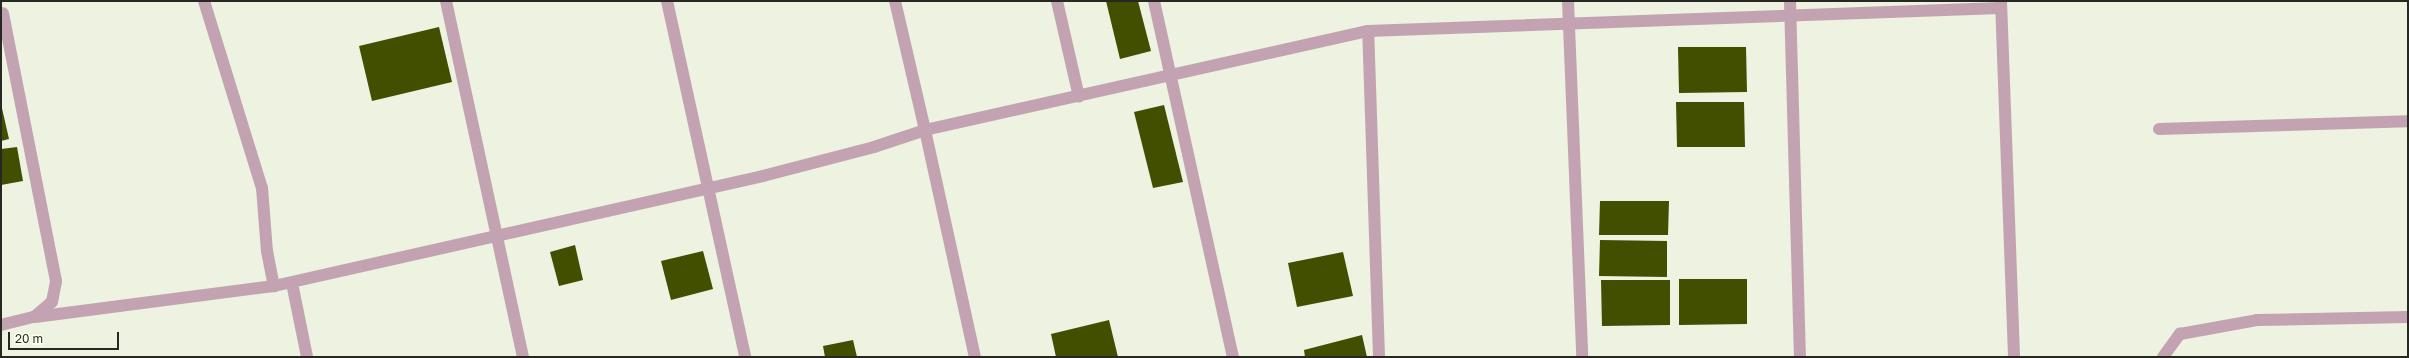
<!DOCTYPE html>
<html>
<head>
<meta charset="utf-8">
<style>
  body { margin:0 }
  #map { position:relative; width:2409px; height:358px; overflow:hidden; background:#edf2e1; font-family:"Golos Text",sans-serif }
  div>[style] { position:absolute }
  .building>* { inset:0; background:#424e00 }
  .street>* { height:12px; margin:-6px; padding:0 6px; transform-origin:6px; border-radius:6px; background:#c3a3b1 }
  span { translate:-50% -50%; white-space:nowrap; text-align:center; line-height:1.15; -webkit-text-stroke:4px #faffee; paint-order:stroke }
  .frame { position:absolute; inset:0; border:2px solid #272822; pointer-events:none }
  .scale { position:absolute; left:8px; top:332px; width:111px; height:18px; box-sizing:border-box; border:2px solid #272822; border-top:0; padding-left:5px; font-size:12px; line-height:14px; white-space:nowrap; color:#272822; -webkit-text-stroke:3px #faffee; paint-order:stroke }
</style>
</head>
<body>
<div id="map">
  <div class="building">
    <i style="clip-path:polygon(1106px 1px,1138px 1px,1151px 51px,1120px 59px)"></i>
    <i style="clip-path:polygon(439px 27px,452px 82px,372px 101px,359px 46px)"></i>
    <i style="clip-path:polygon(1678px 47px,1746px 47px,1747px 92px,1679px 93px)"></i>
    <i style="clip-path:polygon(1676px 102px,1744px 102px,1745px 147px,1677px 147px)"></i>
    <i style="clip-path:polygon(1px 104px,9px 139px,1px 141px)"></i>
    <i style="clip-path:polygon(1164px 105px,1183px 182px,1153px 188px,1134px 112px)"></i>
    <i style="clip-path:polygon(17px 147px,23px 181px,1px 185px,1px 149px)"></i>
    <i style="clip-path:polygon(1600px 201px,1669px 201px,1668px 235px,1599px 235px)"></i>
    <i style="clip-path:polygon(1600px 240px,1667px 241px,1667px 277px,1599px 276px)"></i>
    <i style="clip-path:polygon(575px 245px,583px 280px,559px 286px,550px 252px)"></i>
    <i style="clip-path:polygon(703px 251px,713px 289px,671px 300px,661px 261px)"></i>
    <i style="clip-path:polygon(1343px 252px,1353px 296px,1297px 307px,1288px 263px)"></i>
    <i style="clip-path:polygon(1679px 279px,1747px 279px,1747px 324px,1679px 325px)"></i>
    <i style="clip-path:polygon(1601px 280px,1670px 280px,1670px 325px,1602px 326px)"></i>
    <i style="clip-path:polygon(1109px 320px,1118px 357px,1056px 357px,1051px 334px)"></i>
    <i style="clip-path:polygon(1362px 335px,1367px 357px,1305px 357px,1304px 350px)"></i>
    <i style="clip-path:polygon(853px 340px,857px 357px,825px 357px,823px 346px)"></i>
  </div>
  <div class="street">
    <i style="left:204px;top:1px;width:196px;rotate:72.8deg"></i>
    <i style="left:262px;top:188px;width:63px;rotate:85.5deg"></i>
    <i style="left:267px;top:251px;width:36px;rotate:79deg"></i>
    <i style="left:274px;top:286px;width:501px;rotate:-12.68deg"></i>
    <i style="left:763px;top:176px;width:115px;rotate:-14.6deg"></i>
    <i style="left:874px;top:147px;width:54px;rotate:-18.4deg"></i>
    <i style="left:925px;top:130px;width:232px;rotate:77.6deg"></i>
    <i style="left:446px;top:1px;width:364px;rotate:77.8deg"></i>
    <i style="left:667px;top:1px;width:364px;rotate:77.6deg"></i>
    <i style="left:895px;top:1px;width:132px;rotate:76.9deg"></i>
    <i style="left:925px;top:130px;width:454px;rotate:-12.6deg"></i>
    <i style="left:1057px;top:1px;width:98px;rotate:77.1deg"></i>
    <i style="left:1154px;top:1px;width:365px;rotate:77.5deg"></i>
    <i style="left:1568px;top:1px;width:356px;rotate:87.7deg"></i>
    <i style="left:1790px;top:1px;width:356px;rotate:88.4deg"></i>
    <i style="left:2001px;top:1px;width:356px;rotate:87.9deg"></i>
    <i style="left:2159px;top:129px;width:249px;rotate:-1.8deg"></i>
    <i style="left:292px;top:283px;width:76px;rotate:78.5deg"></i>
    <i style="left:35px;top:317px;width:241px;rotate:-7.4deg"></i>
    <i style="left:1px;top:325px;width:34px;rotate:-14deg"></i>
    <i style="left:34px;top:317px;width:23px;rotate:-40deg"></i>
    <i style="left:52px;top:302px;width:21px;rotate:-79deg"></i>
    <i style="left:56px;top:281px;width:273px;rotate:-101.2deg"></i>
    <i style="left:1379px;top:357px;width:326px;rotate:-91.9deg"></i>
    <i style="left:1368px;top:31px;width:633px;rotate:-2.08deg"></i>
    <i style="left:2163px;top:357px;width:29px;rotate:-54deg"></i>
    <i style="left:2180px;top:334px;width:78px;rotate:-10.3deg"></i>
    <i style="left:2257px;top:320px;width:151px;rotate:-1.1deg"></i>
  </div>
  <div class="frame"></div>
  <div class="scale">20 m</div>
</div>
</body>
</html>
